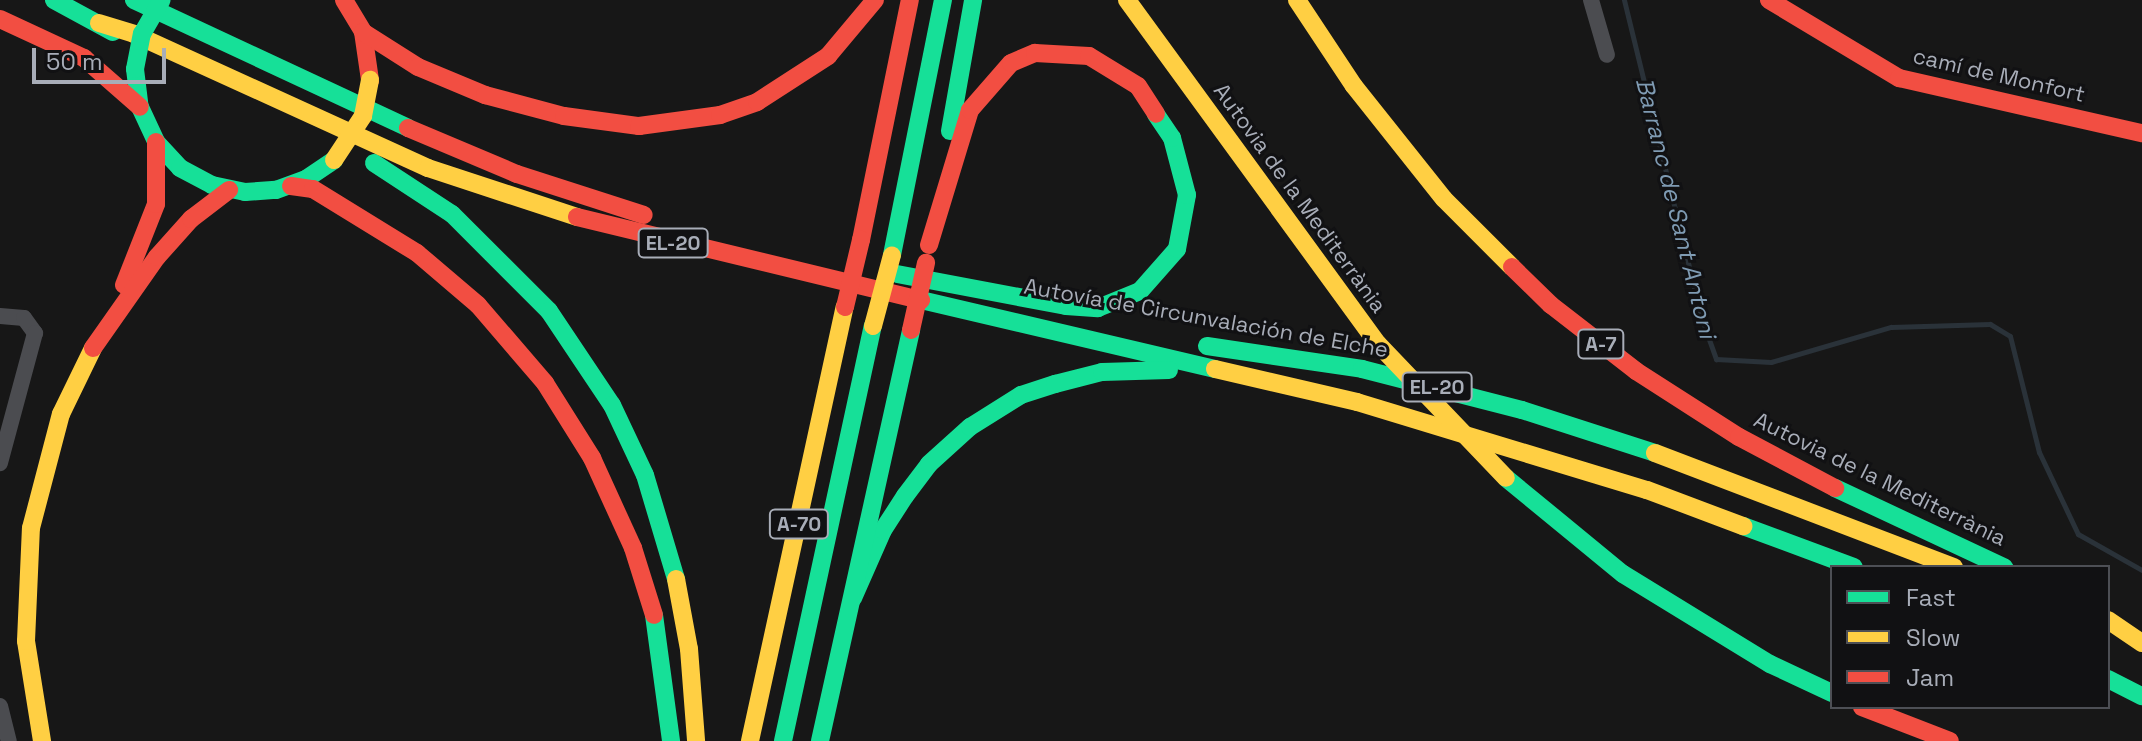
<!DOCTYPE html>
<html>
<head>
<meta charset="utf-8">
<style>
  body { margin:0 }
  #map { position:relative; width:2142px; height:741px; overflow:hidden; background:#171717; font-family:"Space Grotesk",sans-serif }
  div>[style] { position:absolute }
  .stream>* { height:5px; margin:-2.5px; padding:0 2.5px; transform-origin:2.5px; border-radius:2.5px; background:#2a3239 }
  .street>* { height:16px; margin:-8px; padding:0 8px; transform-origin:8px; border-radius:8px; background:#4b4c50 }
  .fast>* { height:18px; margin:-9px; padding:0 9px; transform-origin:9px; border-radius:9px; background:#16e098 }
  .slow>* { height:18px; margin:-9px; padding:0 9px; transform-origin:9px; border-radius:9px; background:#ffcf43 }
  .jam>* { height:18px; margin:-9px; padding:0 9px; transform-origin:9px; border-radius:9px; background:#f24e42 }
  .fast-bridge>* { height:18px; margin:-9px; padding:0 9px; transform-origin:9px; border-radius:9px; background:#16e098 }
  .slow-bridge>* { height:18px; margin:-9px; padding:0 9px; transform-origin:9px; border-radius:9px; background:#ffcf43 }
  .jam-bridge>* { height:18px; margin:-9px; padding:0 9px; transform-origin:9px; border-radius:9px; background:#f24e42 }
  span { translate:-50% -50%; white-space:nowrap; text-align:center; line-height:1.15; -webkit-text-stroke:6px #111113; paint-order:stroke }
  .shield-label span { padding:2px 6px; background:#111113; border:2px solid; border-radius:6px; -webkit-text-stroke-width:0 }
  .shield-label { font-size:20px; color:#a8adb8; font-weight:700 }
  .street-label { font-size:22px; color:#a8adb8 }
  .water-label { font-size:24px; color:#7f9bb3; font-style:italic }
  .legend { position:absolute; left:1830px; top:565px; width:280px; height:144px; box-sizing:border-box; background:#111113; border:2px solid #4d4f55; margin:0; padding:10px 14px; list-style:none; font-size:24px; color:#a8adb8 }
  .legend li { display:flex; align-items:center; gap:16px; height:40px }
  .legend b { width:40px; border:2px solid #4d4f55 }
  .scale { position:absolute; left:32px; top:48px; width:134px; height:36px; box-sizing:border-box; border:4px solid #a8adb8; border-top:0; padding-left:10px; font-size:24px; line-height:28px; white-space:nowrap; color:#a8adb8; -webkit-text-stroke:6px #111113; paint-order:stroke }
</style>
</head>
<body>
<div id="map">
  <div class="stream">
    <i style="left:1624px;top:0;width:326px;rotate:76.3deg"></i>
    <i style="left:1701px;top:317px;width:45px;rotate:70.3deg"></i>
    <i style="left:1716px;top:359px;width:55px;rotate:3.1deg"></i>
    <i style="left:1771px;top:362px;width:125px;rotate:-16.3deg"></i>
    <i style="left:1891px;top:327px;width:99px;rotate:-1.7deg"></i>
    <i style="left:1990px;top:324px;width:23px;rotate:31deg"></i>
    <i style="left:2010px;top:336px;width:120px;rotate:76deg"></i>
    <i style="left:2039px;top:452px;width:91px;rotate:64.6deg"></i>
    <i style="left:2078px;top:534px;width:73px;rotate:29.4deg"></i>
  </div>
  <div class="street">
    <i style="left:1591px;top:0;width:57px;rotate:73.8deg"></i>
    <i style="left:0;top:316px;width:24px;rotate:5deg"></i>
    <i style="left:24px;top:318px;width:19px;rotate:54deg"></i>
    <i style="left:35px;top:333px;width:135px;rotate:105.1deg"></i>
    <i style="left:0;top:706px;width:36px;rotate:76deg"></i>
  </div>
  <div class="fast">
    <i style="left:54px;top:0;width:67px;rotate:28.5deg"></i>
    <i style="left:134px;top:0;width:302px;rotate:25deg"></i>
    <i style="left:135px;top:69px;width:38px;rotate:83deg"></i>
    <i style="left:140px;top:107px;width:38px;rotate:65deg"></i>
    <i style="left:156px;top:142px;width:35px;rotate:47deg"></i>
    <i style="left:180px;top:168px;width:36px;rotate:28deg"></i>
    <i style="left:212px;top:185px;width:34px;rotate:12deg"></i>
    <i style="left:245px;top:192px;width:31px;rotate:-4deg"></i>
    <i style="left:276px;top:190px;width:32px;rotate:-20deg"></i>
    <i style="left:306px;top:179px;width:34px;rotate:-34deg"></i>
    <i style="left:950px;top:131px;width:133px;rotate:-80deg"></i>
    <i style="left:374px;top:163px;width:93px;rotate:33.2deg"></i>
    <i style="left:452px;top:214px;width:137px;rotate:45deg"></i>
    <i style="left:549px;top:311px;width:113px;rotate:56.2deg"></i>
    <i style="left:612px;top:405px;width:77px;rotate:64.8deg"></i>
    <i style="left:645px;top:475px;width:109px;rotate:73.4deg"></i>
    <i style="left:892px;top:255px;width:260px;rotate:-78.7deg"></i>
    <i style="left:897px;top:274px;width:172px;rotate:10.7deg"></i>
    <i style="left:1066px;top:306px;width:32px;rotate:4deg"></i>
    <i style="left:1098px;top:308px;width:45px;rotate:-22deg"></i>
    <i style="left:1140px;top:291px;width:56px;rotate:-48.6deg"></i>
    <i style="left:1177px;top:249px;width:55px;rotate:-79.5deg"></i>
    <i style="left:1187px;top:195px;width:59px;rotate:-104.7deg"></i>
    <i style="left:1172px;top:138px;width:29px;rotate:-124deg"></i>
    <i style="left:921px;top:300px;width:302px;rotate:13.2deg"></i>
    <i style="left:1207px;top:346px;width:157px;rotate:8.4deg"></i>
    <i style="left:1362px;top:369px;width:165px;rotate:14.4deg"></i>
    <i style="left:1522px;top:410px;width:140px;rotate:17.9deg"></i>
    <i style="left:1506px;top:478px;width:151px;rotate:39.4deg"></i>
    <i style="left:1623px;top:574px;width:172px;rotate:31.5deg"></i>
    <i style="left:1770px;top:664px;width:68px;rotate:25.1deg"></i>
    <i style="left:1835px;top:488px;width:187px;rotate:25.1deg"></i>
    <i style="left:1743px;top:526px;width:118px;rotate:20.3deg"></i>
    <i style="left:853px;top:598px;width:74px;rotate:-66.2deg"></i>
    <i style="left:883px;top:530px;width:40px;rotate:-57.1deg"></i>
    <i style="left:905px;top:496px;width:40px;rotate:-53deg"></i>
    <i style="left:929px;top:464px;width:55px;rotate:-42.1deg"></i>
    <i style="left:970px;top:427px;width:60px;rotate:-32.1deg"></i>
    <i style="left:1021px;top:395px;width:36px;rotate:-18deg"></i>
    <i style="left:1055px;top:384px;width:49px;rotate:-14.3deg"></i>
    <i style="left:1102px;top:372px;width:67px;rotate:-1.7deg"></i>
    <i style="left:654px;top:615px;width:127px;rotate:82.3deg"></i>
    <i style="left:2108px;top:679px;width:38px;rotate:27deg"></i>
    <i style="left:783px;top:741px;width:425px;rotate:-77.8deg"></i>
    <i style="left:820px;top:741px;width:421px;rotate:-77.5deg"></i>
  </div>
  <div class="slow">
    <i style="left:1127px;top:0;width:426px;rotate:53.9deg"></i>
    <i style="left:1297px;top:0;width:103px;rotate:56.5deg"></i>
    <i style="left:1354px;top:86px;width:144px;rotate:51.5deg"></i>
    <i style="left:1444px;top:199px;width:96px;rotate:45deg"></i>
    <i style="left:99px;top:23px;width:37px;rotate:17deg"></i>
    <i style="left:134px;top:34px;width:323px;rotate:24.5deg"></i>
    <i style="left:428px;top:168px;width:157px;rotate:18.2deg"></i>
    <i style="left:1215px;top:369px;width:146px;rotate:13.1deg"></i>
    <i style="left:1357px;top:402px;width:303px;rotate:16.9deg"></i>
    <i style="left:1647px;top:490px;width:103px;rotate:20.6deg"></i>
    <i style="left:1655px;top:453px;width:320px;rotate:20.9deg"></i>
    <i style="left:676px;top:579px;width:71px;rotate:79.5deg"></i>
    <i style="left:689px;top:649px;width:92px;rotate:85.6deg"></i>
    <i style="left:2108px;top:620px;width:41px;rotate:34.1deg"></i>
    <i style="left:42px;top:741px;width:101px;rotate:-99.1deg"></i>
    <i style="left:26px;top:641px;width:113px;rotate:-87.5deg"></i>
    <i style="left:31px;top:528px;width:118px;rotate:-75.3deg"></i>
    <i style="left:61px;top:414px;width:73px;rotate:-64.1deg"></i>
    <i style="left:750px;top:741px;width:444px;rotate:-77.7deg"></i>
  </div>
  <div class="jam">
    <i style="left:344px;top:0;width:37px;rotate:59deg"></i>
    <i style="left:363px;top:32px;width:49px;rotate:81.7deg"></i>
    <i style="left:1769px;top:0;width:152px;rotate:31deg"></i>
    <i style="left:1899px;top:78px;width:249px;rotate:12.8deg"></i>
    <i style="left:0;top:19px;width:93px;rotate:24.9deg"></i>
    <i style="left:84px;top:58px;width:74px;rotate:41.2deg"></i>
    <i style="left:363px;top:32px;width:65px;rotate:32.5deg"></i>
    <i style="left:418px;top:67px;width:73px;rotate:22.7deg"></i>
    <i style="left:485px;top:95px;width:82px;rotate:14.9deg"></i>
    <i style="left:564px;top:116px;width:76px;rotate:7.6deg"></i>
    <i style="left:639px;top:126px;width:82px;rotate:-7.7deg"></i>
    <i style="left:720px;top:115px;width:39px;rotate:-19deg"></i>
    <i style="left:757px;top:102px;width:85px;rotate:-32.9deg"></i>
    <i style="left:828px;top:56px;width:73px;rotate:-50deg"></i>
    <i style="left:408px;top:128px;width:118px;rotate:22.9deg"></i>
    <i style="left:517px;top:174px;width:133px;rotate:17.9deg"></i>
    <i style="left:291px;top:186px;width:22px;rotate:8deg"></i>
    <i style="left:313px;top:189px;width:122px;rotate:31.6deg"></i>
    <i style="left:417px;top:253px;width:80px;rotate:40.4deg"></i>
    <i style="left:478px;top:305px;width:103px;rotate:49.3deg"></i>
    <i style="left:545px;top:383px;width:89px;rotate:57.9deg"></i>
    <i style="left:592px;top:458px;width:99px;rotate:65.5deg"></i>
    <i style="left:633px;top:548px;width:70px;rotate:72.6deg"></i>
    <i style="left:577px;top:217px;width:354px;rotate:13.6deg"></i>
    <i style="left:861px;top:240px;width:245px;rotate:-78.5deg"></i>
    <i style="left:929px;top:245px;width:141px;rotate:-73.1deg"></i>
    <i style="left:970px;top:110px;width:62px;rotate:-48.9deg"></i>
    <i style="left:1011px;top:63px;width:26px;rotate:-23deg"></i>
    <i style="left:1035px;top:53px;width:54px;rotate:3.2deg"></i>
    <i style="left:1089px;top:56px;width:57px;rotate:31.5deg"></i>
    <i style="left:1138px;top:86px;width:33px;rotate:57deg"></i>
    <i style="left:1512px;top:267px;width:54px;rotate:44.3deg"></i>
    <i style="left:1551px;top:305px;width:108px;rotate:37.8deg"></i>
    <i style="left:1636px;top:371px;width:122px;rotate:32.7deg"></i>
    <i style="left:1739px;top:437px;width:109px;rotate:28deg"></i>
    <i style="left:124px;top:285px;width:87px;rotate:-68.4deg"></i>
    <i style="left:156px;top:204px;width:62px;rotate:-90deg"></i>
    <i style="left:93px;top:348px;width:111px;rotate:-54.9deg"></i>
    <i style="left:157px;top:257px;width:51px;rotate:-48.2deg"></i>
    <i style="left:191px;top:219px;width:48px;rotate:-37.3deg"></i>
    <i style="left:1862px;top:707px;width:94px;rotate:21.1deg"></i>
  </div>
  <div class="fast-bridge">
    <i style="left:135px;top:69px;width:36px;rotate:-79deg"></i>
    <i style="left:142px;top:34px;width:39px;rotate:-60deg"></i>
  </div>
  <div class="slow-bridge">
    <i style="left:334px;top:160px;width:53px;rotate:-56.6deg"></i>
    <i style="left:363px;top:116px;width:37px;rotate:-79deg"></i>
    <i style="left:873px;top:326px;width:73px;rotate:-75deg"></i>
    <i style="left:1378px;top:344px;width:185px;rotate:46.3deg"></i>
  </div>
  <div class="jam-bridge">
    <i style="left:845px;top:307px;width:69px;rotate:-76.6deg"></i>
    <i style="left:911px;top:330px;width:69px;rotate:-77.4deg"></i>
  </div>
  <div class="shield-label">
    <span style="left:673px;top:243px">EL-20</span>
    <span style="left:1601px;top:344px">A-7</span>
    <span style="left:1437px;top:387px">EL-20</span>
    <span style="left:799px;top:524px">A-70</span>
  </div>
  <div class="street-label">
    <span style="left:1999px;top:75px;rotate:13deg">camí de Monfort</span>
    <span style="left:1300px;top:198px;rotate:54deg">Autovia de la Mediterrània</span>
    <span style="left:1206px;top:318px;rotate:10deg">Autovía de Circunvalación de Elche</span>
    <span style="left:1880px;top:479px;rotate:26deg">Autovia de la Mediterrània</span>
  </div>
  <div class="water-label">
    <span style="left:1676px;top:208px;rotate:76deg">Barranc de Sant Antoni</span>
  </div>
  <ul class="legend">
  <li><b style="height:10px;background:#16e098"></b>Fast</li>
  <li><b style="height:10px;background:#ffcf43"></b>Slow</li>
  <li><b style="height:10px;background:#f24e42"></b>Jam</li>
  </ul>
  <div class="scale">50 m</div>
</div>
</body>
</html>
